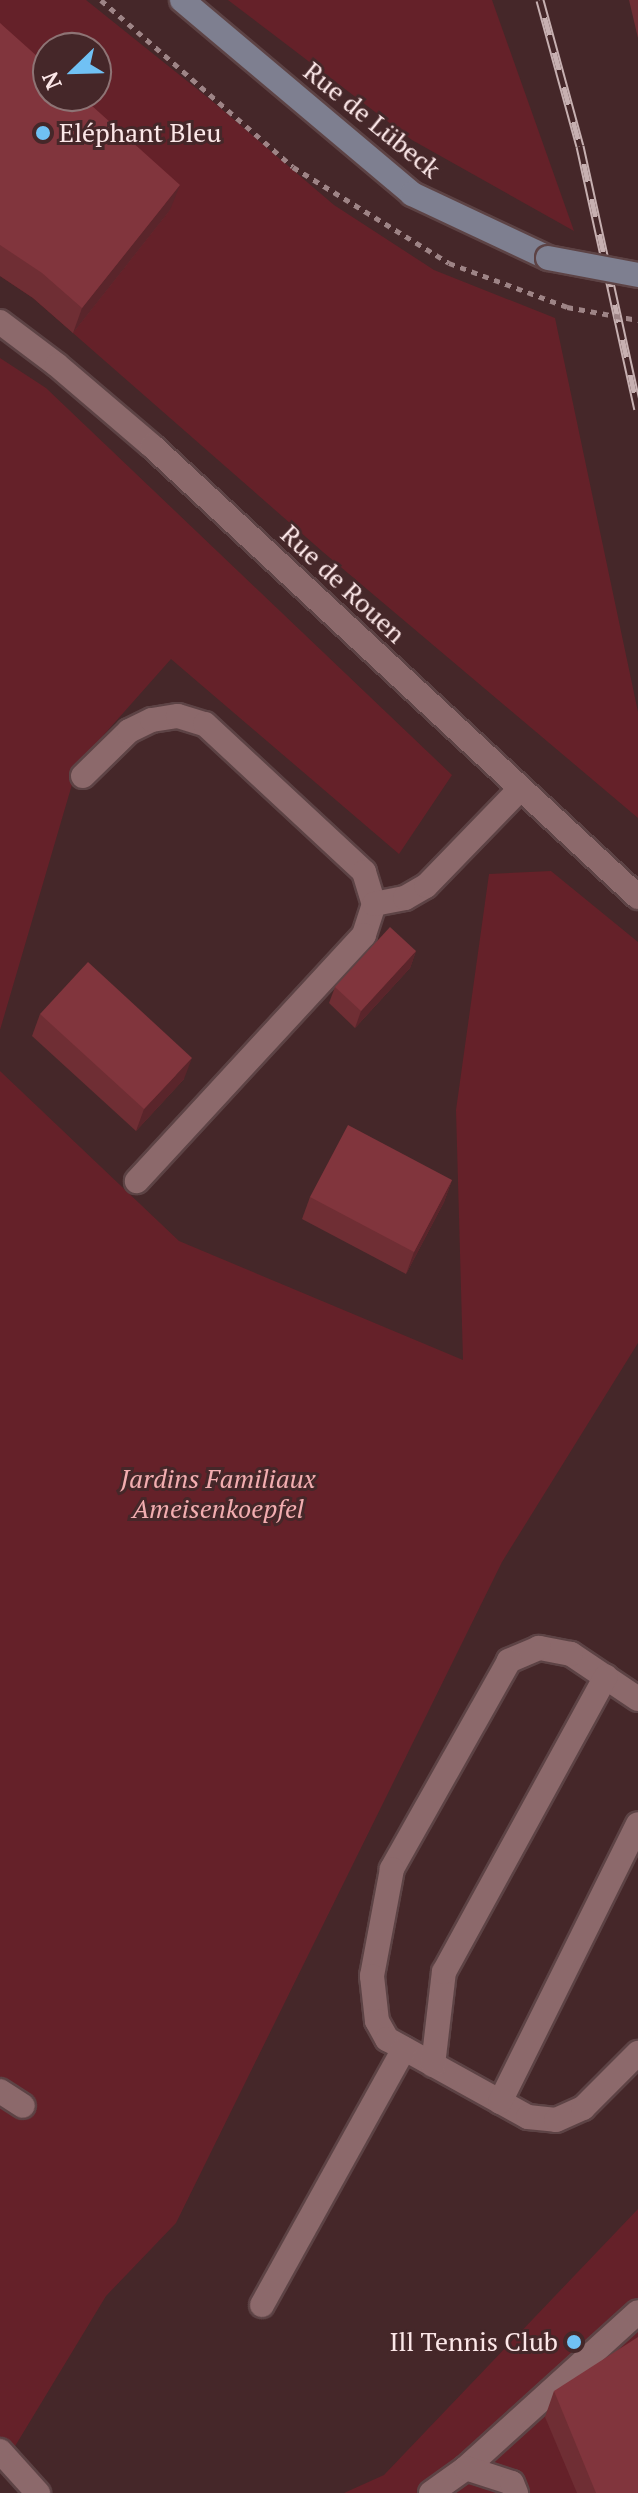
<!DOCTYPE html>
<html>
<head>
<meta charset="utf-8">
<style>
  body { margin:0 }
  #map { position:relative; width:638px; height:2493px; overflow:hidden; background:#452729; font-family:"PT Serif",serif }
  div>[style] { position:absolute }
  .green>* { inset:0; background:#652129 }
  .path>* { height:5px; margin-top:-2.5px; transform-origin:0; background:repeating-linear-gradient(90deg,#9e8486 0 6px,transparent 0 12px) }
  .roads { filter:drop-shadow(2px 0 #5d4345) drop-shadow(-2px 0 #5d4345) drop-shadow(0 2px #5d4345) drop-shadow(0 -2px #5d4345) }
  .lane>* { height:24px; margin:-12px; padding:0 12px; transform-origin:12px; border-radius:12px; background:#8c696b }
  .street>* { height:24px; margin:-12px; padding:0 12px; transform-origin:12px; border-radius:12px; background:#8c696b }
  .secondary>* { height:24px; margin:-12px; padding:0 12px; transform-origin:12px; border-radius:12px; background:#7e7f90 }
  .rail>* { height:9px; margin-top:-4.5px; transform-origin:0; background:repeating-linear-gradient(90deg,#452729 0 18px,#c7b0b1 0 36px); box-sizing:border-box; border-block:2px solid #c7b0b1 }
  .path-bridge>* { height:5px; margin-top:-2.5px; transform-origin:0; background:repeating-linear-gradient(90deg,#9e8486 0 6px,transparent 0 12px) }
  .bridges { filter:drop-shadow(2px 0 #5d4345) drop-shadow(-2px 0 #5d4345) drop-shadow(0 2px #5d4345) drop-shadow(0 -2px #5d4345) }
  .secondary-bridge>* { height:24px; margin:-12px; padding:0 12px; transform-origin:12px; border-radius:12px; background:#7e7f90 }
  .wall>* { inset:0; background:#6f2e34 }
  .shaded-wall>* { inset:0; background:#5a252b }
  .building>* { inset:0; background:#81353d }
  .dots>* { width:22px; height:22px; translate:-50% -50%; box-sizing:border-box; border:4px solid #452729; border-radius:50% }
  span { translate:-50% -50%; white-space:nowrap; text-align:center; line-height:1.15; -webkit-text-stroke:6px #452729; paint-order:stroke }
  .street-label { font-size:26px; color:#fce7e8 }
  .poi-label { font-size:26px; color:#fce7e8 }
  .left { translate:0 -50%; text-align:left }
  .right { translate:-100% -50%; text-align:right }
  .park-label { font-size:26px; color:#f2adb0; font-style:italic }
  .north { position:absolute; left:32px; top:32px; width:80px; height:80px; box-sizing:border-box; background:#452729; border:2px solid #8e7475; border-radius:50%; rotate:247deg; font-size:22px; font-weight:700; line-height:32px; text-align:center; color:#fce7e8 }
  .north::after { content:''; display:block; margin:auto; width:28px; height:36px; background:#70c1f4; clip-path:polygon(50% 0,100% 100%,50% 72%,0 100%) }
</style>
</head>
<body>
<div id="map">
  <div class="green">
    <i style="clip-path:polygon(evenodd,0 0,86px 0,212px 101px,334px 205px,434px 270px,555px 318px,638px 712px,638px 818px,323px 552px,33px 298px,0 276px,0 0,48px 48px,96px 48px,96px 96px,48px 96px,48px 48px)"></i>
    <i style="clip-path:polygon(228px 0,492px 0,574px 231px,412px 140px)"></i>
    <i style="clip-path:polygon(0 358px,46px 388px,452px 775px,399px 854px,171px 659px,78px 764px,0 1030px)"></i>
    <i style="clip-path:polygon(551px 871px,638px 942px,638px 1343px,502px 1562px,176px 2223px,106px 2296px,0 2471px,0 1071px,179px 1241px,463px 1360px,456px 1110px,489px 874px)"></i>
    <i style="clip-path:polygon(638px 2209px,638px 2493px,344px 2493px,384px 2475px)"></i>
  </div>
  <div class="path">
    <i style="left:101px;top:0;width:254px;rotate:41deg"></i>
    <i style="left:293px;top:167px;width:183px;rotate:31.6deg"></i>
    <i style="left:449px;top:263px;width:126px;rotate:20.4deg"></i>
  </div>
  <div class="roads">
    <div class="lane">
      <i style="left:83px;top:776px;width:64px;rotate:-44.4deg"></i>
      <i style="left:129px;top:731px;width:25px;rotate:-26deg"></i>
      <i style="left:152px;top:720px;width:26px;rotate:-9deg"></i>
      <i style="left:178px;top:716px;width:28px;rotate:17deg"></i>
      <i style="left:205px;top:724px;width:217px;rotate:42.9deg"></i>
      <i style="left:364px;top:872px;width:34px;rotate:73deg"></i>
      <i style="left:374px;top:904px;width:33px;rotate:108deg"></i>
      <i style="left:364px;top:935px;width:335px;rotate:132.7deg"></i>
      <i style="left:374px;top:904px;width:32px;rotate:-11deg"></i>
      <i style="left:405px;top:898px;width:24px;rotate:-30deg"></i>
      <i style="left:426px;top:886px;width:135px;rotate:-45.9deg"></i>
      <i style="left:638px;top:1699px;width:81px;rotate:-146.1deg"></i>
      <i style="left:571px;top:1654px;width:33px;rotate:-169deg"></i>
      <i style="left:539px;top:1648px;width:33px;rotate:157deg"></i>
      <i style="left:509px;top:1661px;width:239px;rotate:119.4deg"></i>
      <i style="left:392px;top:1869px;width:109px;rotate:100.6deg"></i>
      <i style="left:372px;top:1976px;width:45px;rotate:83.7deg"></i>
      <i style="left:377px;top:2021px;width:21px;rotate:61deg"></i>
      <i style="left:387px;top:2039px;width:161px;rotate:29deg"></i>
      <i style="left:528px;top:2117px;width:28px;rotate:6deg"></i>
      <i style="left:556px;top:2120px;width:30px;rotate:-24deg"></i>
      <i style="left:583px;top:2108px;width:78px;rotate:-45deg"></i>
      <i style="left:433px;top:2065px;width:94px;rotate:-83.3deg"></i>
      <i style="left:444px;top:1972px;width:337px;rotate:-61.3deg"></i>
      <i style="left:0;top:2091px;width:27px;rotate:33deg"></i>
      <i style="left:500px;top:2102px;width:310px;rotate:-63.6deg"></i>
      <i style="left:262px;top:2305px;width:293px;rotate:-61deg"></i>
      <i style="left:0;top:2451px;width:57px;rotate:47.9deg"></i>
      <i style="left:466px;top:2468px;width:232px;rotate:-42.2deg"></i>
      <i style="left:431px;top:2493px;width:43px;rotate:-35.5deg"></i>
      <i style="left:466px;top:2468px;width:48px;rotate:18.1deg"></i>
      <i style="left:512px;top:2483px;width:11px;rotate:68deg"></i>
    </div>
    <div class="street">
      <i style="left:0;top:322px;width:71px;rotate:37deg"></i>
      <i style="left:57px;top:365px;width:125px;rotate:40.5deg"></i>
      <i style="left:152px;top:446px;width:663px;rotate:42.86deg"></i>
    </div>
    <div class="secondary">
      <i style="left:182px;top:0;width:301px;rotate:40.1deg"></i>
      <i style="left:412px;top:194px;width:150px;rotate:25.2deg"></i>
    </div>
  </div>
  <div class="rail">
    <i style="left:540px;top:0;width:151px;rotate:74.7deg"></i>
    <i style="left:580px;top:146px;width:269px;rotate:77.6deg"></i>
  </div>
  <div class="path-bridge">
    <i style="left:567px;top:307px;width:72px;rotate:10.4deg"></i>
  </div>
  <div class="bridges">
    <div class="secondary-bridge">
      <i style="left:548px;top:258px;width:92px;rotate:10.7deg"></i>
    </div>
  </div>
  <div class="wall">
    <i style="clip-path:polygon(629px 0,638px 0,638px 38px)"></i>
    <i style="clip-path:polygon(0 23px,170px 210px,73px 333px,33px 298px,0 276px)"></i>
    <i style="clip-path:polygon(416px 951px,410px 968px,355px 1028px,329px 1003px,335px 987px)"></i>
    <i style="clip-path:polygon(40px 1014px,184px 1079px,136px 1131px,32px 1036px)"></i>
    <i style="clip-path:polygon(452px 1180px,444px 1202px,406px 1274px,302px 1219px,310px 1197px)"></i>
    <i style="clip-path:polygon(554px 2391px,638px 2493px,577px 2493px,545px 2417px)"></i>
  </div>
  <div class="shaded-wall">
    <i style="clip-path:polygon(180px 185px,170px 210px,73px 333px,82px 308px)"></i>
    <i style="clip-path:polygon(416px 951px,410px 968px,355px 1028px,361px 1011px)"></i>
    <i style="clip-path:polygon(192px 1058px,184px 1079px,136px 1131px,144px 1109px)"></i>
    <i style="clip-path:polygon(452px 1180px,444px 1202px,406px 1274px,414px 1252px)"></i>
  </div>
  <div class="building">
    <i style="clip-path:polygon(0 23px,48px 66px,48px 96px,81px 96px,180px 185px,82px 308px,42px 273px,0 245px)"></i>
    <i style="clip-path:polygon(390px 927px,416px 951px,361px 1011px,335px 987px)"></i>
    <i style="clip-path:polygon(88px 962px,192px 1058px,144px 1109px,40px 1014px)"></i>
    <i style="clip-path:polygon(348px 1125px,452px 1180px,414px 1252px,310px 1197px)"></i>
    <i style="clip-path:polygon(638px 2337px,638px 2493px,596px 2493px,554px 2391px)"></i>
  </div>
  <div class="dots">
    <i style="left:43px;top:133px;background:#70c1f4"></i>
    <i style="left:574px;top:2342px;background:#70c1f4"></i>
  </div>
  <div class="street-label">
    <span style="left:372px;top:120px;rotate:39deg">Rue de Lübeck</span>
    <span style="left:343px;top:584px;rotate:43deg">Rue de Rouen</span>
  </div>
  <div class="poi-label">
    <span class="left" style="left:59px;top:133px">Eléphant Bleu</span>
    <span class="right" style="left:558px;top:2342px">Ill Tennis Club</span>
  </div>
  <div class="park-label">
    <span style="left:218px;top:1494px">Jardins Familiaux<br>Ameisenkoepfel</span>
  </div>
  <div class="north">N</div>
</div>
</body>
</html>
